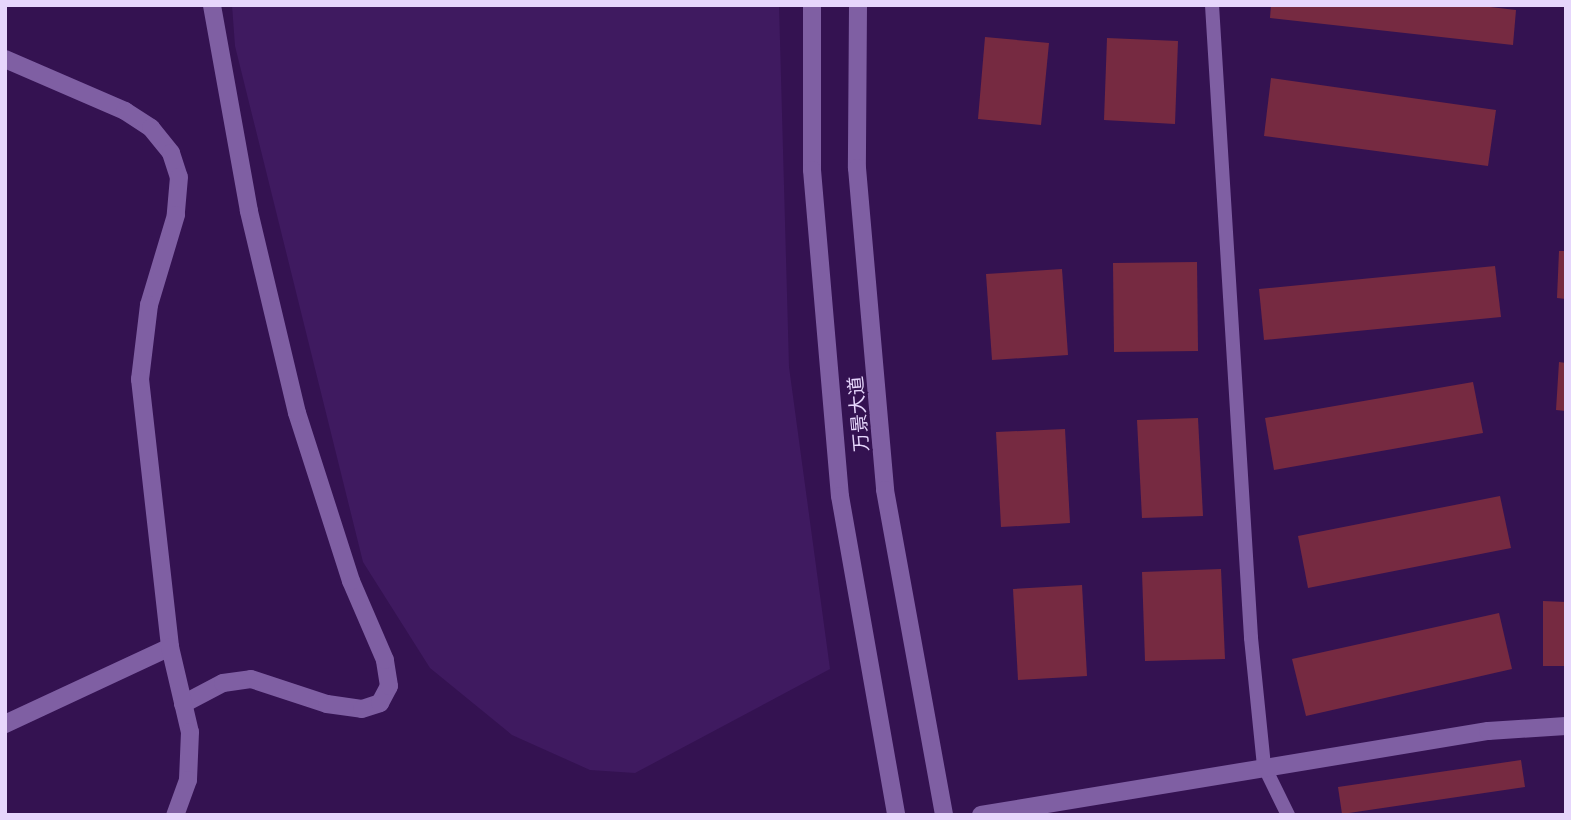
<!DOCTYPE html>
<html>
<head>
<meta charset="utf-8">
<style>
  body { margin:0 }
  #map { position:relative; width:1571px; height:820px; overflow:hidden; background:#341251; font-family:"PT Serif","Noto Sans SC",serif }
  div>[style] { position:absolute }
  .built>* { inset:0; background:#3f1a60 }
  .building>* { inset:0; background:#762a41 }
  .service>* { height:14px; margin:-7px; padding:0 7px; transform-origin:7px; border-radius:7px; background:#7f5fa3 }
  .minor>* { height:18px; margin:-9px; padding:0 9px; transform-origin:9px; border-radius:9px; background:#7f5fa3 }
  .secondary>* { height:18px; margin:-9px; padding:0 9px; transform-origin:9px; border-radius:9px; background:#7f5fa3 }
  span { translate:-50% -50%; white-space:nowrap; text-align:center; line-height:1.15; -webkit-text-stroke:5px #341251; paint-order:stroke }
  .street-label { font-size:19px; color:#e6d6fc }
  .frame { position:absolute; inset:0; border:7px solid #e6d6fc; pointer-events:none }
</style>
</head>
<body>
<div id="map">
  <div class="built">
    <i style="clip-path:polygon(232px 5px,779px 5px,789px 367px,830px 669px,635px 773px,590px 770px,512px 735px,430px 668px,363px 562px,235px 46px)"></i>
  </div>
  <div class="building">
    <i style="clip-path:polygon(1271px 5px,1473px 5px,1516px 10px,1513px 45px,1270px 18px)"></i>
    <i style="clip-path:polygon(985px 37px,1049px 43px,1041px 125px,978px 119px)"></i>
    <i style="clip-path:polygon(1107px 38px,1178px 41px,1175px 124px,1104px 120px)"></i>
    <i style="clip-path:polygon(1271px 78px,1496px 110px,1488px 166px,1264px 136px)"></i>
    <i style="clip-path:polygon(1559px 251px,1566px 251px,1566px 299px,1557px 298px)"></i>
    <i style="clip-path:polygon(1197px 262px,1198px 351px,1114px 352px,1113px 263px)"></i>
    <i style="clip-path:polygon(1495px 266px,1501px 317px,1264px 340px,1259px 289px)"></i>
    <i style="clip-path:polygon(1062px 269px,1068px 355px,992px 360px,986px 274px)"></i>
    <i style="clip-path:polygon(1559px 362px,1566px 363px,1566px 411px,1556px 410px)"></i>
    <i style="clip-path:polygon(1473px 382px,1483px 433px,1274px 470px,1265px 418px)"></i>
    <i style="clip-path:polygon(1198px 418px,1203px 516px,1142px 518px,1137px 420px)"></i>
    <i style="clip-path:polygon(1065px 429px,1070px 523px,1001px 527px,996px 432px)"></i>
    <i style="clip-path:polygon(1500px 496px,1511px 548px,1308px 588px,1298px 536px)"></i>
    <i style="clip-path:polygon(1221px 569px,1225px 659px,1145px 661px,1142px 572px)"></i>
    <i style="clip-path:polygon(1082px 585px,1087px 676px,1018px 680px,1013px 589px)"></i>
    <i style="clip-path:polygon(1543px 601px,1566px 602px,1566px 666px,1543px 666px)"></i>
    <i style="clip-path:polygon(1499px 613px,1512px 669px,1306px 716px,1292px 659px)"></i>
    <i style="clip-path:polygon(1521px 760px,1525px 787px,1342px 814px,1338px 787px)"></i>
  </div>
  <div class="service">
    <i style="left:1212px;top:5px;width:634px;rotate:86.47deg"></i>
    <i style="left:1251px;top:638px;width:129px;rotate:84.2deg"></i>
    <i style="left:1264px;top:766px;width:55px;rotate:63.9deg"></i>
  </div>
  <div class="minor">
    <i style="left:183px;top:704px;width:45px;rotate:-27.7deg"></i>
    <i style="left:223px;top:683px;width:28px;rotate:-8deg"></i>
    <i style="left:251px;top:679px;width:80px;rotate:18.2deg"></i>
    <i style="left:327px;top:704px;width:35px;rotate:8deg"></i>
    <i style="left:362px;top:709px;width:19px;rotate:-18deg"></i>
    <i style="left:380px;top:703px;width:19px;rotate:-62deg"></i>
    <i style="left:389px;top:686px;width:26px;rotate:-99deg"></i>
    <i style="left:385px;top:660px;width:86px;rotate:-113.3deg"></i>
    <i style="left:351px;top:581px;width:176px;rotate:-107.8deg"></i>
    <i style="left:297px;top:413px;width:208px;rotate:-103.4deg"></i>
    <i style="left:249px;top:211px;width:209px;rotate:-100.2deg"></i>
    <i style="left:5px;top:724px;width:182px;rotate:-25deg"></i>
    <i style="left:981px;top:815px;width:514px;rotate:-9.41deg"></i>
    <i style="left:1488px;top:731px;width:78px;rotate:-3.7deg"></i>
  </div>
  <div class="secondary">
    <i style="left:812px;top:5px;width:165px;rotate:90deg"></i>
    <i style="left:812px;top:170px;width:327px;rotate:85.1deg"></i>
    <i style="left:840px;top:496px;width:324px;rotate:80deg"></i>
    <i style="left:858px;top:5px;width:163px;rotate:90.4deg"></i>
    <i style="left:857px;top:168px;width:323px;rotate:85deg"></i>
    <i style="left:885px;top:490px;width:330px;rotate:79.7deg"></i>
    <i style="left:5px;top:59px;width:131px;rotate:23.4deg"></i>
    <i style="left:125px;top:111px;width:31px;rotate:33deg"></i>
    <i style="left:151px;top:128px;width:32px;rotate:51deg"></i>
    <i style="left:171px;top:153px;width:25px;rotate:72deg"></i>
    <i style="left:179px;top:177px;width:38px;rotate:95deg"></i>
    <i style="left:176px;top:215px;width:94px;rotate:106.7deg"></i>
    <i style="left:149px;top:305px;width:75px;rotate:96.9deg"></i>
    <i style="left:140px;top:379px;width:270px;rotate:83.6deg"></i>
    <i style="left:170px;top:647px;width:87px;rotate:76.8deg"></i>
    <i style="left:190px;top:732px;width:48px;rotate:92.4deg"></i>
    <i style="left:188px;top:780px;width:37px;rotate:110deg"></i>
  </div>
  <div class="street-label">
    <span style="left:858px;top:414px;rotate:-95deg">万景大道</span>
  </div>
  <div class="frame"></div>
</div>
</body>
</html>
